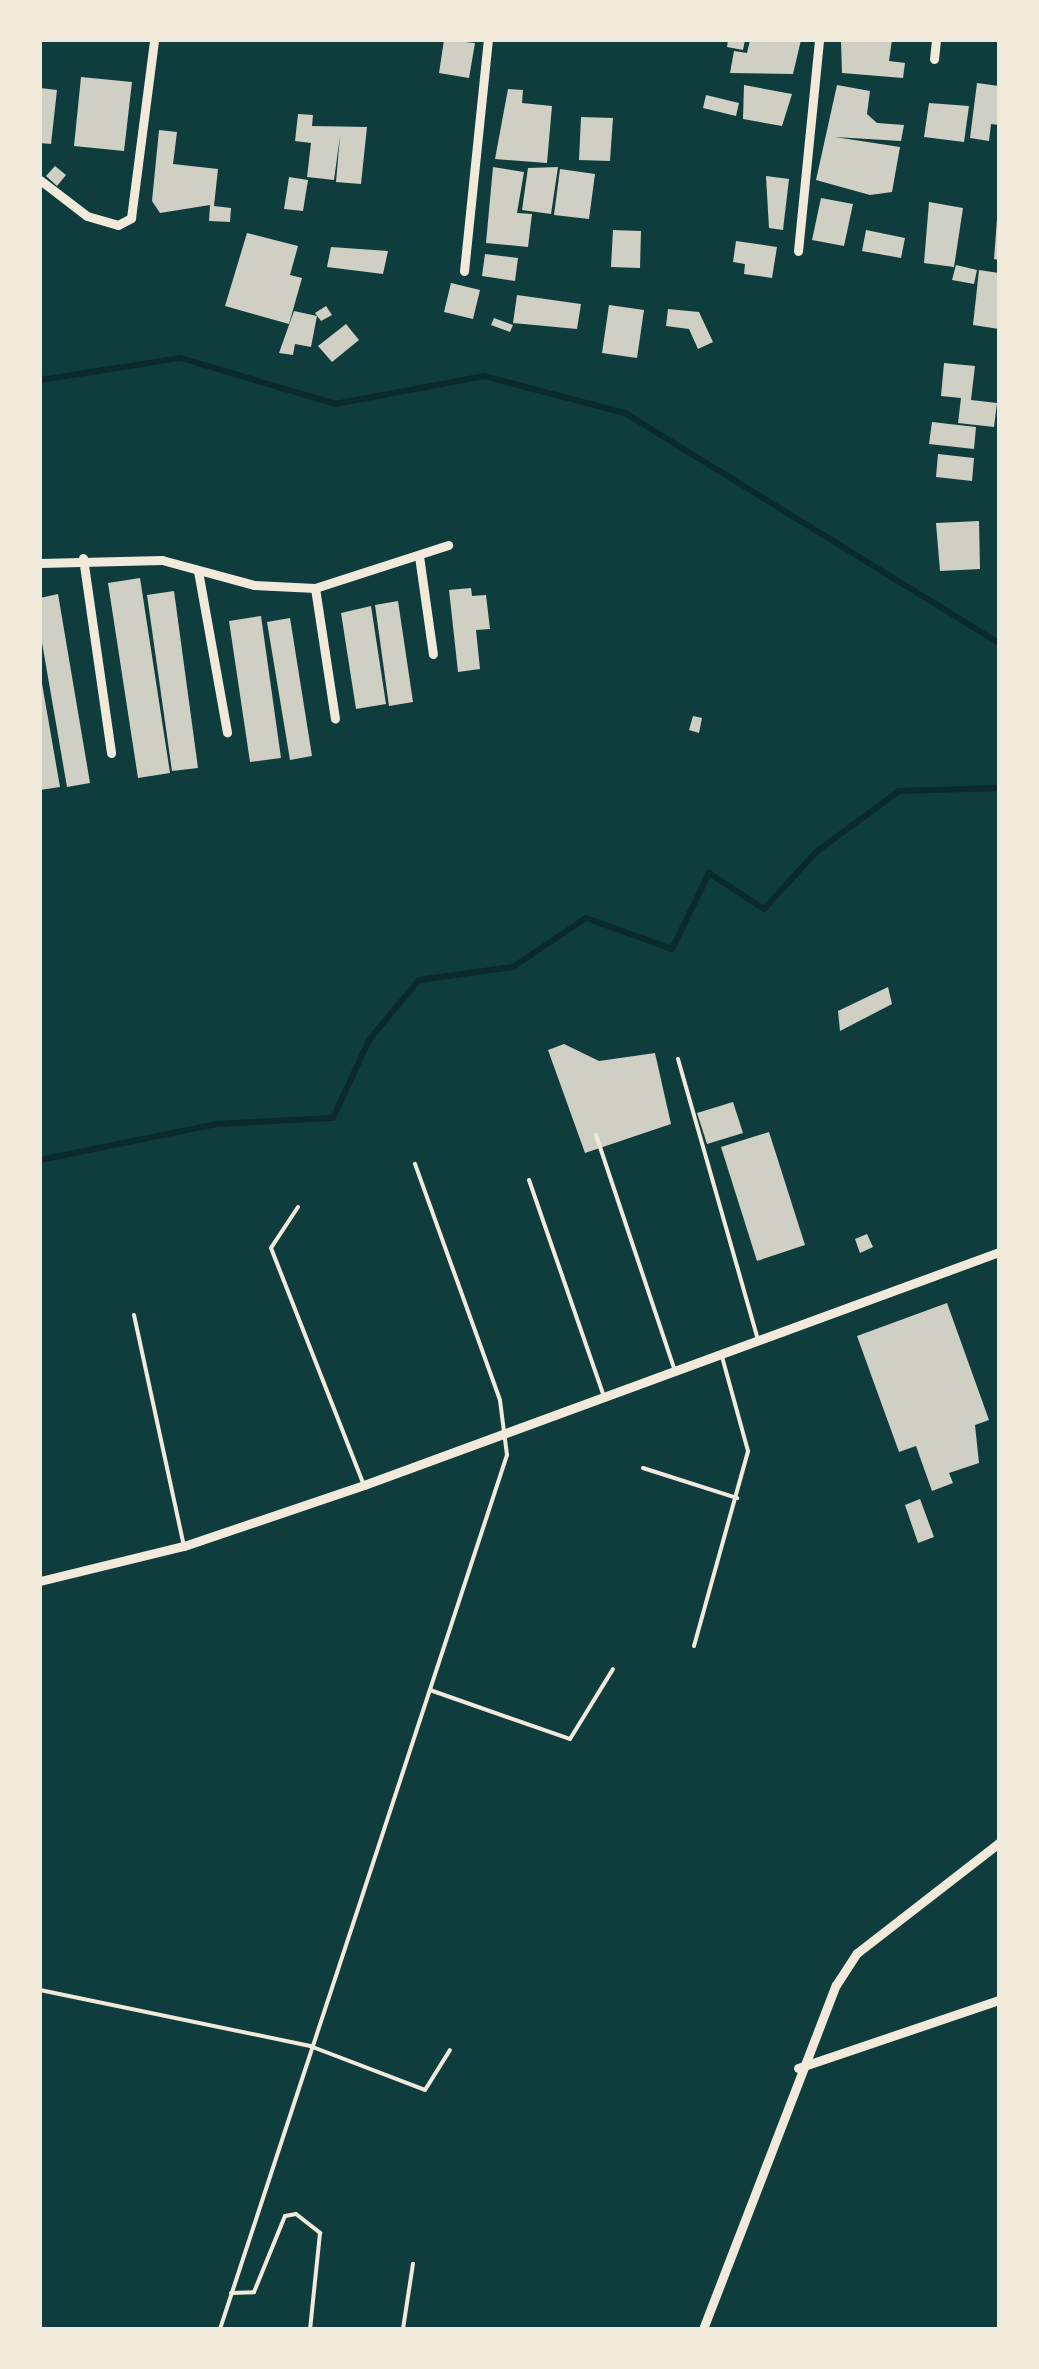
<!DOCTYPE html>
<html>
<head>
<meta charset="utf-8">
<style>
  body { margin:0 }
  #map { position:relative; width:1039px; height:2369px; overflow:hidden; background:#0f3d3e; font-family:"DM Sans",sans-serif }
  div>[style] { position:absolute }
  .stream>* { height:6px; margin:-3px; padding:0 3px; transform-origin:3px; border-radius:3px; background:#0a2a2b }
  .building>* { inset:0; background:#cfcfc3 }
  .service>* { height:4px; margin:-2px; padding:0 2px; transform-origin:2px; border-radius:2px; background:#f1e9da }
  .minor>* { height:9px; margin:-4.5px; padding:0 4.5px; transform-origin:4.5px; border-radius:4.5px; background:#f1e9da }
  span { translate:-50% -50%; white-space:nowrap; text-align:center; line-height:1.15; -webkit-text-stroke:8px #f1e9da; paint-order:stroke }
  .frame { position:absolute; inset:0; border:42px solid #f1e9da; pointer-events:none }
</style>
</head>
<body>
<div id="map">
  <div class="stream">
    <i style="left:40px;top:380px;width:143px;rotate:-8.9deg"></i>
    <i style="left:181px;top:358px;width:161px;rotate:16.6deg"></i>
    <i style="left:335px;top:404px;width:152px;rotate:-10.6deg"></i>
    <i style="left:484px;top:376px;width:146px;rotate:14.7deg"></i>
    <i style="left:625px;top:413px;width:439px;rotate:31.6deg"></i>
    <i style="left:40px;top:1160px;width:181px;rotate:-11.5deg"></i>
    <i style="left:217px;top:1124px;width:116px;rotate:-3deg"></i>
    <i style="left:333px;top:1118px;width:86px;rotate:-65.2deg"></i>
    <i style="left:369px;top:1040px;width:78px;rotate:-50.2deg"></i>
    <i style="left:419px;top:980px;width:95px;rotate:-7.9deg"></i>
    <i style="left:513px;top:967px;width:88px;rotate:-33.9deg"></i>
    <i style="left:586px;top:918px;width:91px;rotate:19.8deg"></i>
    <i style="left:672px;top:949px;width:85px;rotate:-64deg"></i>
    <i style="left:709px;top:873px;width:66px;rotate:33.2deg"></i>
    <i style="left:764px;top:909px;width:77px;rotate:-47.6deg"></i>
    <i style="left:816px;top:852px;width:103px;rotate:-36.3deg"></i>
    <i style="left:899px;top:791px;width:100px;rotate:-1.7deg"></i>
  </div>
  <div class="building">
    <i style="clip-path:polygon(444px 40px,475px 43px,469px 78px,439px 73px)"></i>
    <i style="clip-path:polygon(728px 40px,745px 40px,743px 50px,727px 47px)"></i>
    <i style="clip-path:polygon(750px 40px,801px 40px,793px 74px,730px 73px,734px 51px,747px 53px)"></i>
    <i style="clip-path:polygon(892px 40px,889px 61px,905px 63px,903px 78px,842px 73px,841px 42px)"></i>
    <i style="clip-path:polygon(81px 77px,132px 82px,124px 151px,74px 146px)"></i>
    <i style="clip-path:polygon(977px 83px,999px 86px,999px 125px,991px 124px,989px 141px,970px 138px)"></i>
    <i style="clip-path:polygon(744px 85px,792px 94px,782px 126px,743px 119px)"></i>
    <i style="clip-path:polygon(837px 85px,870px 91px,867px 114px,877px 123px,904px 125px,901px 141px,835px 137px,900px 147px,892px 192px,870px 195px,816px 180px)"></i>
    <i style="clip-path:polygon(40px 88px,57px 90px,51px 144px,40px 143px)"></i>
    <i style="clip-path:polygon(508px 89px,523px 90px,522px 103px,552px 106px,547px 163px,495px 159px)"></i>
    <i style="clip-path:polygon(706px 95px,739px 103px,736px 116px,703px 108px)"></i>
    <i style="clip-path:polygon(929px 103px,969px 106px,964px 142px,924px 137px)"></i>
    <i style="clip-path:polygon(298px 114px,313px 115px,312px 126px,367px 127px,361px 184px,336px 182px,340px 136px,334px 180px,307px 177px,311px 143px,295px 141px)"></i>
    <i style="clip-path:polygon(581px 117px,613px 118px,610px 161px,579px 160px)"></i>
    <i style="clip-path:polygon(159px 130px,177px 132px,173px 164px,218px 169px,214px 206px,231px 208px,230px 222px,209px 221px,210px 205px,160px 213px,152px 201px)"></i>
    <i style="clip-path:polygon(55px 166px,66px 175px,57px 186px,46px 176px)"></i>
    <i style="clip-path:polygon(493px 167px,524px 172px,517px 213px,532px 214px,528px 247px,486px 243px)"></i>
    <i style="clip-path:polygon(558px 167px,551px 214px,522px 210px,528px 168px)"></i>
    <i style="clip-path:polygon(560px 169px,595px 174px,589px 219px,554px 215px)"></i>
    <i style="clip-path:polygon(766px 176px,789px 179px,783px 230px,769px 228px)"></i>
    <i style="clip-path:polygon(289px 177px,308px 180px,303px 211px,284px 209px)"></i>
    <i style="clip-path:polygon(821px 198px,853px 204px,844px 246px,812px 240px)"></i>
    <i style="clip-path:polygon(929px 202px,963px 208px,954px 267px,924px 263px)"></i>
    <i style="clip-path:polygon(997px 219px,999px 220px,999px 260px,994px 259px)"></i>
    <i style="clip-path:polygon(613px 230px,641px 231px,640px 268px,611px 267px)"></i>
    <i style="clip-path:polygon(866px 230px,905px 238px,901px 258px,862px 251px)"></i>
    <i style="clip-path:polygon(247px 233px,298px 246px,290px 275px,302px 278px,289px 324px,225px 306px)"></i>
    <i style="clip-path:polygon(736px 241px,777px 247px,772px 278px,744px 274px,745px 264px,733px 262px)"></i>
    <i style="clip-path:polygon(331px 247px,388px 251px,383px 274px,327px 267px)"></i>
    <i style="clip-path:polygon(485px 254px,518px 258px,515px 281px,482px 276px)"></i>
    <i style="clip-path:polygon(956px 265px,977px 270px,974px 284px,952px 280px)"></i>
    <i style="clip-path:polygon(979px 270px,999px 273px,999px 329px,973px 325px)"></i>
    <i style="clip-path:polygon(451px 283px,480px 290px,473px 319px,444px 312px)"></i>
    <i style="clip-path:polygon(517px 295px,581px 304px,577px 329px,513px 323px)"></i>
    <i style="clip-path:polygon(609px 305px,644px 310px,637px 358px,602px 353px)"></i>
    <i style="clip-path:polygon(326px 306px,332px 315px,321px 321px,315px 313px)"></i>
    <i style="clip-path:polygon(668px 309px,699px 312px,713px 342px,698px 349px,689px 329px,666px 326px)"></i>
    <i style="clip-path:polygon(294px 311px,317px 316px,311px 347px,295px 344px,293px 355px,279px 353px)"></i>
    <i style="clip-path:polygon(494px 318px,513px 325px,510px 332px,491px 325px)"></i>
    <i style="clip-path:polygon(346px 324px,359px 340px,332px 362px,318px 346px)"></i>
    <i style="clip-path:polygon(944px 363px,975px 366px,971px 400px,997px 403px,994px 427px,958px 423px,961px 398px,941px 396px)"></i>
    <i style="clip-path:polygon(932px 422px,976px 427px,974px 449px,929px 444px)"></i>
    <i style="clip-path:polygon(938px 454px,974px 458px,972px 481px,936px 477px)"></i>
    <i style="clip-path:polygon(979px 521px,980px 569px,940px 571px,936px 523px)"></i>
    <i style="clip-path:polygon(140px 578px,170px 773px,138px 778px,108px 583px)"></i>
    <i style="clip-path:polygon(471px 588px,472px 596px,486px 595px,490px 629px,476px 630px,480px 669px,458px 672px,449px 590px)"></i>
    <i style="clip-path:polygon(174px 591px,198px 768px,172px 771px,147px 595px)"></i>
    <i style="clip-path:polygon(58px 594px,90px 783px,67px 787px,40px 631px,40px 598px)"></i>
    <i style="clip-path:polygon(398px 601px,413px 702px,389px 706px,375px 605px)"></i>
    <i style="clip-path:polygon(371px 606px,386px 704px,356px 709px,341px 613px)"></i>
    <i style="clip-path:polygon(261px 616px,281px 758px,250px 762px,229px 621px)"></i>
    <i style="clip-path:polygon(290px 618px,312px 756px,290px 760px,267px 622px)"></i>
    <i style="clip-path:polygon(40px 672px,60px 787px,40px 790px)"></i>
    <i style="clip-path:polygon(693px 716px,702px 718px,699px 733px,689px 730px)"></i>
    <i style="clip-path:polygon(888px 987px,892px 1004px,840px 1031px,838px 1011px)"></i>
    <i style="clip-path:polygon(564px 1044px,599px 1061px,655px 1053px,671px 1124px,585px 1153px,548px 1050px)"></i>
    <i style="clip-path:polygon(733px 1102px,743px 1133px,707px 1144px,697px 1113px)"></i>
    <i style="clip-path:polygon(769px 1132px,805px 1245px,757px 1261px,721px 1147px)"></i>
    <i style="clip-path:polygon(867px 1234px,873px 1247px,860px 1253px,855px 1239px)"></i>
    <i style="clip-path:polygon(947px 1303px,989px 1420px,975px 1425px,979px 1463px,949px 1473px,953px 1483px,932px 1491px,916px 1446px,899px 1452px,857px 1336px)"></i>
    <i style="clip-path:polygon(920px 1499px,934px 1537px,918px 1543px,905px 1505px)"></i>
  </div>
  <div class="service">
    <i style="left:678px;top:1059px;width:292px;rotate:74.1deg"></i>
    <i style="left:596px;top:1135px;width:249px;rotate:71.5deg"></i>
    <i style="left:529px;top:1180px;width:229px;rotate:70.9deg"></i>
    <i style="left:298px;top:1207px;width:49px;rotate:123.4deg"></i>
    <i style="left:271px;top:1248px;width:255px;rotate:68.6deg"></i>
    <i style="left:134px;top:1315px;width:236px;rotate:77.8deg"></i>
    <i style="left:643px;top:1468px;width:99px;rotate:17.7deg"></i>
    <i style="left:694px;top:1646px;width:202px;rotate:-74.5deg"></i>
    <i style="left:748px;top:1451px;width:102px;rotate:-105.4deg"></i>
    <i style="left:430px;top:1690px;width:148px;rotate:19.3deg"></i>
    <i style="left:570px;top:1739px;width:82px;rotate:-58.4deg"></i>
    <i style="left:40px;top:1990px;width:276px;rotate:11.7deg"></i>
    <i style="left:310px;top:2046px;width:123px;rotate:20.9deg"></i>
    <i style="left:425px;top:2090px;width:47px;rotate:-58deg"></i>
    <i style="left:231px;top:2293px;width:23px;rotate:-2deg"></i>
    <i style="left:254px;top:2292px;width:82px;rotate:-67.8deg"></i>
    <i style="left:285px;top:2216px;width:11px;rotate:-10deg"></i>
    <i style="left:296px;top:2214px;width:31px;rotate:38deg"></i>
    <i style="left:320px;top:2233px;width:97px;rotate:95.9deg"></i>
    <i style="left:220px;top:2329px;width:920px;rotate:-71.82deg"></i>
    <i style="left:507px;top:1455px;width:55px;rotate:-97.3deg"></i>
    <i style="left:500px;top:1400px;width:251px;rotate:-109.8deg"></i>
    <i style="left:403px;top:2329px;width:66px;rotate:-81.3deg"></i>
  </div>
  <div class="minor">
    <i style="left:934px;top:59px;width:19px;rotate:-84deg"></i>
    <i style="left:40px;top:180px;width:59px;rotate:37.5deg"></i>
    <i style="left:87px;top:216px;width:32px;rotate:16deg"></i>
    <i style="left:118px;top:225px;width:15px;rotate:-28deg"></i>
    <i style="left:131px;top:218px;width:179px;rotate:-82.6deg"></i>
    <i style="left:798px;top:251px;width:212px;rotate:-84.3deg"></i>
    <i style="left:464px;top:271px;width:232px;rotate:-84.1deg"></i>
    <i style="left:419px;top:556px;width:99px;rotate:81.9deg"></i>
    <i style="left:83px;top:558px;width:197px;rotate:81.8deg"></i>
    <i style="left:40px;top:563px;width:122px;rotate:-1.4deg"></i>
    <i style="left:162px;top:560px;width:95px;rotate:15.2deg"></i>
    <i style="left:254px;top:585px;width:61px;rotate:2.8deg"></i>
    <i style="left:315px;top:588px;width:140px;rotate:-17.9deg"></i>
    <i style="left:198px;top:571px;width:164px;rotate:79.8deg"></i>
    <i style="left:315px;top:588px;width:132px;rotate:81.3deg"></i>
    <i style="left:40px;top:1581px;width:148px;rotate:-13.7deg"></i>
    <i style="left:184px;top:1546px;width:190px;rotate:-18.7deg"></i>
    <i style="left:364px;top:1485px;width:676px;rotate:-20.15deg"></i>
    <i style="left:798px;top:2068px;width:212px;rotate:-18.7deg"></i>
    <i style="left:703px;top:2329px;width:369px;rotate:-68.9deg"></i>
    <i style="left:836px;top:1985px;width:38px;rotate:-57deg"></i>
    <i style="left:857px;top:1953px;width:180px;rotate:-37.8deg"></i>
  </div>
  <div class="frame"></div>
</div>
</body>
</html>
